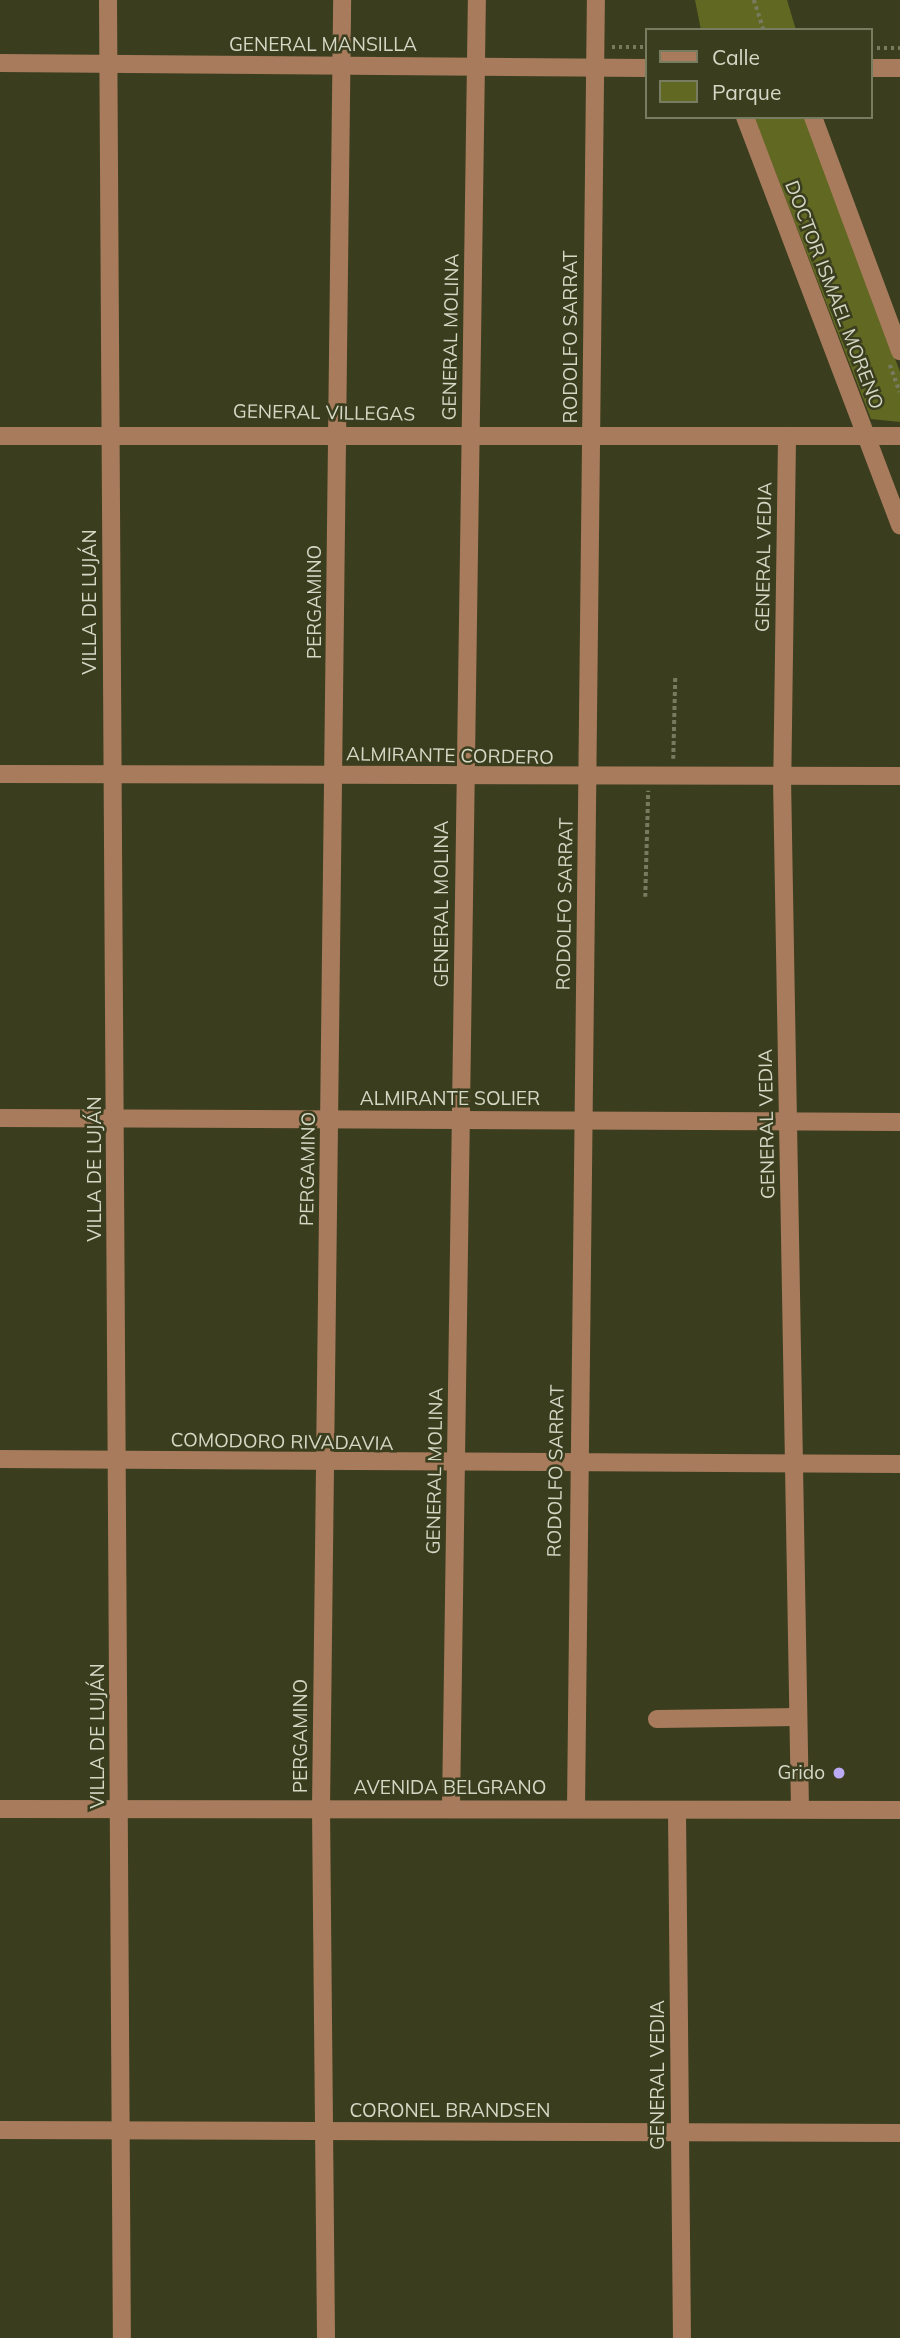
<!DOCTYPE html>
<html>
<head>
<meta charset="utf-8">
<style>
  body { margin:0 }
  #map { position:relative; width:900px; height:2338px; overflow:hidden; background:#3a3e1e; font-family:Mulish,sans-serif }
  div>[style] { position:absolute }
  .green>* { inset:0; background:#616821 }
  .path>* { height:3.5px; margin-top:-1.75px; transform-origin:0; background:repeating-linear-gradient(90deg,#777b60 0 3.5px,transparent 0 7px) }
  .minor>* { height:18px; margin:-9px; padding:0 9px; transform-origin:9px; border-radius:9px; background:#a87b5d }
  .dots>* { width:19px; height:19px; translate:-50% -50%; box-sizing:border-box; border:4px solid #3a3e1e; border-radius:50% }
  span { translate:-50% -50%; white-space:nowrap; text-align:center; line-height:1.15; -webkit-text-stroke:5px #3a3e1e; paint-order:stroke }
  .street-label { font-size:19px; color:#d5d8c5 }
  .poi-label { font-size:19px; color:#d5d8c5 }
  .right { translate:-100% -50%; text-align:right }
  .legend { position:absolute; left:645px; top:28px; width:228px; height:91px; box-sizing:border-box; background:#3a3e1e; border:2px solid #787c61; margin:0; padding:9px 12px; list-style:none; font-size:21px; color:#d5d8c5 }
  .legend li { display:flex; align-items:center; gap:14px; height:35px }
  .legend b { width:35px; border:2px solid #787c61 }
</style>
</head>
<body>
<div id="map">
  <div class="green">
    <i style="clip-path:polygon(695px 0,787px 0,796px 30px,701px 30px)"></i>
    <i style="clip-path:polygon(754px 117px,805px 117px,900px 372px,900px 422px,871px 419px)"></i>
  </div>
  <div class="path">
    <i style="left:754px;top:0;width:32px;rotate:72deg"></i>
    <i style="left:612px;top:47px;width:34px"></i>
    <i style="left:870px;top:48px;width:30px"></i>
    <i style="left:890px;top:365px;width:29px;rotate:70deg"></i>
    <i style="left:673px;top:759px;width:81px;rotate:-88.6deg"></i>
    <i style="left:645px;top:897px;width:106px;rotate:-88.4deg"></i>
  </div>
  <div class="minor">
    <i style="left:108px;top:0;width:2338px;rotate:89.66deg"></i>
    <i style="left:0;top:63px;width:646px;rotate:0.44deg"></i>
    <i style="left:870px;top:68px;width:30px"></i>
    <i style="left:745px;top:117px;width:437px;rotate:69.2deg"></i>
    <i style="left:813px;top:117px;width:250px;rotate:69.6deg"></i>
    <i style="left:0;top:436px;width:900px"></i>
    <i style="left:787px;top:439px;width:339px;rotate:90.8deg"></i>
    <i style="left:782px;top:778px;width:1031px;rotate:89deg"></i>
    <i style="left:0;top:774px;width:900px;rotate:0.13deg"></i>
    <i style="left:0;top:1118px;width:900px;rotate:0.25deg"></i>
    <i style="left:0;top:1459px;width:900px;rotate:0.32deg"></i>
    <i style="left:657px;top:1719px;width:141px;rotate:-0.8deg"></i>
    <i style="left:451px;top:1808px;width:1808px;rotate:-89.18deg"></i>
    <i style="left:0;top:1809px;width:900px;rotate:0.06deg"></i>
    <i style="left:576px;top:1809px;width:1809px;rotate:-89.37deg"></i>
    <i style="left:677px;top:1812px;width:526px;rotate:89.46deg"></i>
    <i style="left:0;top:2130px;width:900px;rotate:0.19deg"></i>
    <i style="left:326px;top:2338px;width:529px;rotate:-90.54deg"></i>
    <i style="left:321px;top:1809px;width:1809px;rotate:-89.33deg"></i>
  </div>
  <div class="dots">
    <i style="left:839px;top:1773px;background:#bcaaf6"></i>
  </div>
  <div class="street-label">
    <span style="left:323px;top:45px">GENERAL MANSILLA</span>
    <span style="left:834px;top:295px;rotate:69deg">DOCTOR ISMAEL MORENO</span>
    <span style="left:451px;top:337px;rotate:-89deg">GENERAL MOLINA</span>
    <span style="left:571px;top:337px;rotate:-90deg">RODOLFO SARRAT</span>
    <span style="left:324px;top:413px;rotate:1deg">GENERAL VILLEGAS</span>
    <span style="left:764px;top:557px;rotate:-89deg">GENERAL VEDIA</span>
    <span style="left:90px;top:602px;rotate:-90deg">VILLA DE LUJÁN</span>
    <span style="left:315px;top:602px;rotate:-90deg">PERGAMINO</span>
    <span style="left:450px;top:756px;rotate:1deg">ALMIRANTE CORDERO</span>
    <span style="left:442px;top:904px;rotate:-90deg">GENERAL MOLINA</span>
    <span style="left:565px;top:904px;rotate:-89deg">RODOLFO SARRAT</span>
    <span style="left:450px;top:1099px">ALMIRANTE SOLIER</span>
    <span style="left:767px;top:1124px;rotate:-91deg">GENERAL VEDIA</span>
    <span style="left:95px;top:1169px;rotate:-90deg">VILLA DE LUJÁN</span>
    <span style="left:308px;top:1169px;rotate:-89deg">PERGAMINO</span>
    <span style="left:282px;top:1442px;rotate:1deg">COMODORO RIVADAVIA</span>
    <span style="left:435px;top:1471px;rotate:-89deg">GENERAL MOLINA</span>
    <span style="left:556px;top:1471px;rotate:-89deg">RODOLFO SARRAT</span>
    <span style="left:98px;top:1736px;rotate:-90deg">VILLA DE LUJÁN</span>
    <span style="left:301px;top:1736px;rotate:-90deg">PERGAMINO</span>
    <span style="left:450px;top:1788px">AVENIDA BELGRANO</span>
    <span style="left:658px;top:2075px;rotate:-90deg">GENERAL VEDIA</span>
    <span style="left:450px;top:2111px">CORONEL BRANDSEN</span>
  </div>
  <div class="poi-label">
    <span class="right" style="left:825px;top:1773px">Grido</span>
  </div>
  <ul class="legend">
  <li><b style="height:9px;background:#a87b5d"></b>Calle</li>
  <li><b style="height:19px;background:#616821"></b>Parque</li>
  </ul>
</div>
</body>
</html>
